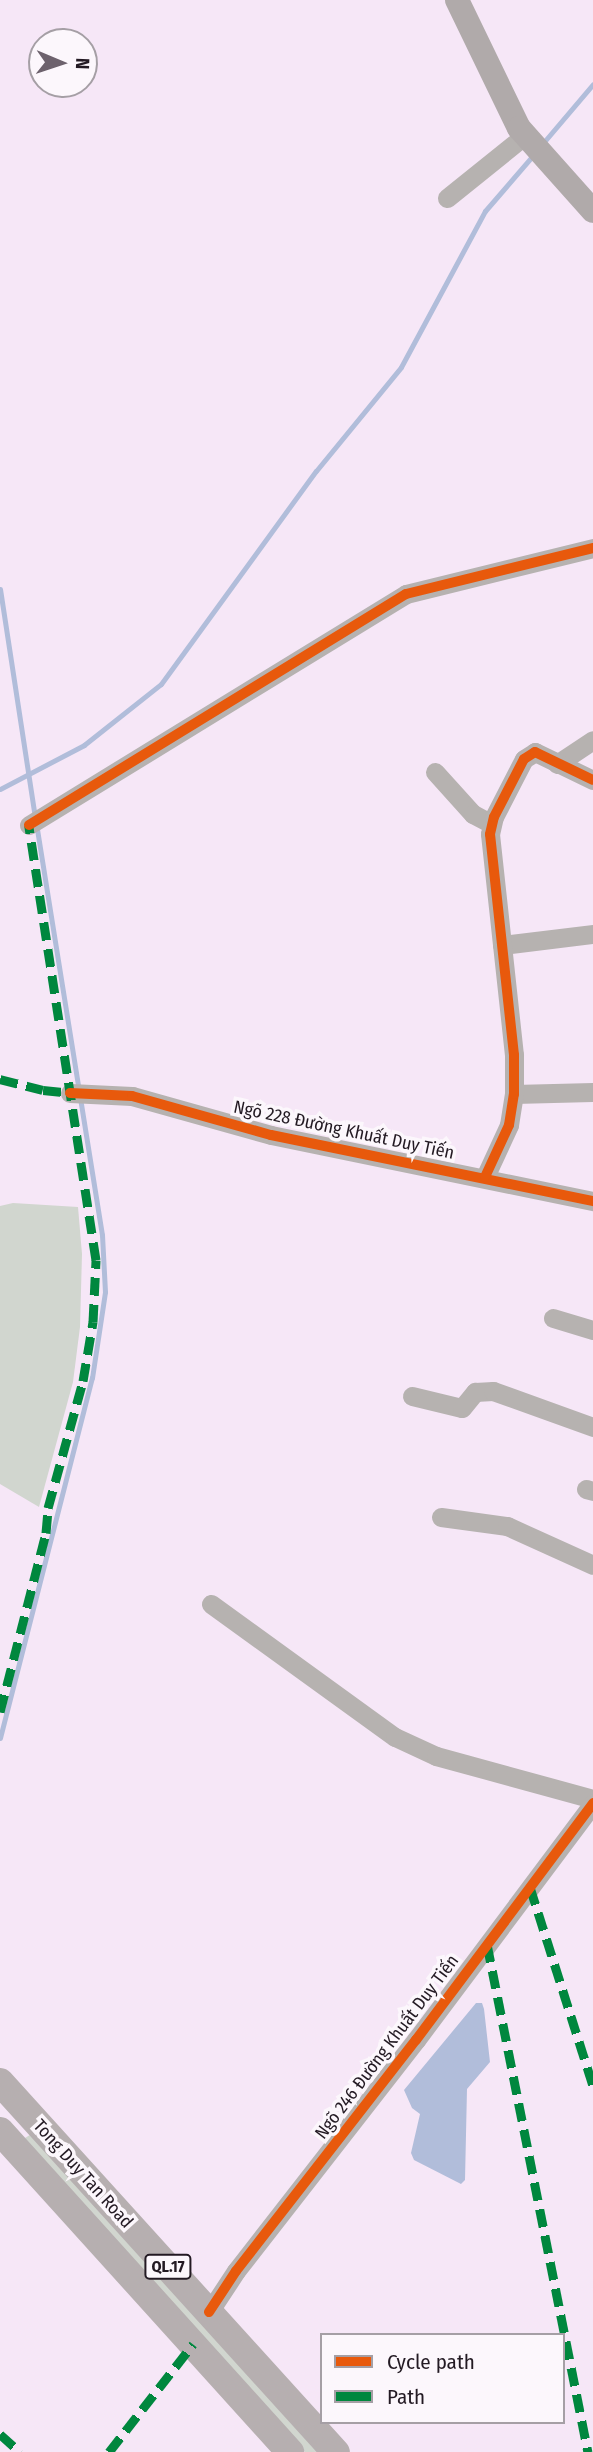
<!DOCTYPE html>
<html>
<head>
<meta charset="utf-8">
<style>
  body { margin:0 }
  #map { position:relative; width:593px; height:2452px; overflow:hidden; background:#f6e7f7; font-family:"Fira Sans Condensed",sans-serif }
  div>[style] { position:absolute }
  .green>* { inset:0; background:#d1d6cf }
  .water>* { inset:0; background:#b1bdda }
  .stream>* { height:5px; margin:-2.5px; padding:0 2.5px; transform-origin:2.5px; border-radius:2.5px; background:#b1bdda }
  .minor>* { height:19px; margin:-9.5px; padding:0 9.5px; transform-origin:9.5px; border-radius:9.5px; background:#b6b2b0 }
  .major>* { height:24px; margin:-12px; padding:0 12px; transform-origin:12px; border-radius:12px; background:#b0aaaa }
  .highway>* { height:28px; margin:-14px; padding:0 14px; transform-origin:14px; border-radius:14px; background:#b6afb0 }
  .quiet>* { height:9px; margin-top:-4.5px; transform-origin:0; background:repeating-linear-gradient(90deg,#00873e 0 18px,transparent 0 27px) }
  .cycleway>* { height:10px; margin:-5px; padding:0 5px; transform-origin:5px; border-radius:5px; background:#e8590c }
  span { translate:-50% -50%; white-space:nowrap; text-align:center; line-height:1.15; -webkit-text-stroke:7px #fcf7fc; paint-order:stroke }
  .shield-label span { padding:2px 5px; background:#fcf7fc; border:2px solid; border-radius:5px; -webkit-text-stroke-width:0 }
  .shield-label { font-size:16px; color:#231a23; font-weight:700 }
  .street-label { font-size:18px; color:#231a23 }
  .legend { position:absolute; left:320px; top:2333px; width:245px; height:91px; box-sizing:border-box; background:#fcf7fc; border:2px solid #a59fa5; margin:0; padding:9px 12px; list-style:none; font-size:21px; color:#231a23 }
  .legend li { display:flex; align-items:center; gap:14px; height:35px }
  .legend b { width:35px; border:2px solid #a59fa5 }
  .north { position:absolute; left:28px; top:28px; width:70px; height:70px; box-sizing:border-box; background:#fcf7fc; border:2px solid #a59fa5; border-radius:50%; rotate:92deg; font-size:19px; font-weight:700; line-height:28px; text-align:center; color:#231a23 }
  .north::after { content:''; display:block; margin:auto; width:24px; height:32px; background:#6d626d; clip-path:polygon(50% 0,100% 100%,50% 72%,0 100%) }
</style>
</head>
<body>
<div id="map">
  <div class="green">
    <i style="clip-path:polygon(13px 1203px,78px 1207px,82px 1254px,80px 1327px,73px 1382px,39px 1507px,0 1484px,0 1206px)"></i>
    <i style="clip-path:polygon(33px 2133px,324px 2452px,305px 2452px,35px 2156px,25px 2138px)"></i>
  </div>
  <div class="water">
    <i style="clip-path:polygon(476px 2003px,482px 2003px,484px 2009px,490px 2062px,467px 2089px,465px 2180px,461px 2184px,414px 2160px,411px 2153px,420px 2114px,412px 2108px,404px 2090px)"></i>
  </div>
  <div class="stream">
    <i style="left:543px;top:143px;width:77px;rotate:-49.7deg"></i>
    <i style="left:0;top:589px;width:232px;rotate:81.3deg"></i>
    <i style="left:0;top:789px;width:95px;rotate:-27.6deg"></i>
    <i style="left:84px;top:745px;width:98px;rotate:-38.4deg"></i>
    <i style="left:161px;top:684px;width:263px;rotate:-54deg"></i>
    <i style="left:316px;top:471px;width:134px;rotate:-50.7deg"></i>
    <i style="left:401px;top:367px;width:177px;rotate:-61.7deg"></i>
    <i style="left:485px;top:211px;width:77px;rotate:-49.2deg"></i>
    <i style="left:0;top:1738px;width:372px;rotate:-75.7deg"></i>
    <i style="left:92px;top:1378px;width:87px;rotate:-81.4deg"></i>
    <i style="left:105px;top:1292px;width:57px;rotate:-93deg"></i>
    <i style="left:102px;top:1235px;width:413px;rotate:-99.1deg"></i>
  </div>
  <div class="minor">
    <i style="left:447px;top:198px;width:99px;rotate:-38.8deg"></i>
    <i style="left:557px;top:764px;width:43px;rotate:-33.7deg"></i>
    <i style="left:435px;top:772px;width:57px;rotate:47.9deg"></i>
    <i style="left:473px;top:814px;width:21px;rotate:28deg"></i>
    <i style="left:29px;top:825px;width:442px;rotate:-31.5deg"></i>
    <i style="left:406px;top:594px;width:193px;rotate:-13.8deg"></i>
    <i style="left:502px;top:945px;width:92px;rotate:-6.9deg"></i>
    <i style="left:70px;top:1093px;width:62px;rotate:2.8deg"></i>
    <i style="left:132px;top:1096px;width:144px;rotate:15.7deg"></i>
    <i style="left:271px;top:1135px;width:329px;rotate:11.6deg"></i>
    <i style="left:514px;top:1094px;width:79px;rotate:-1.5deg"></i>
    <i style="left:485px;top:1177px;width:57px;rotate:-65.2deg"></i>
    <i style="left:509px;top:1125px;width:31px;rotate:-81deg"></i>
    <i style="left:514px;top:1094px;width:39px;rotate:-90deg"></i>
    <i style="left:514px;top:1055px;width:222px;rotate:-96.2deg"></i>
    <i style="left:490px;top:834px;width:17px;rotate:-77deg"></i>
    <i style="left:494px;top:817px;width:65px;rotate:-62.7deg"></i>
    <i style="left:524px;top:759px;width:13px;rotate:-32deg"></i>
    <i style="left:535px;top:752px;width:64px;rotate:25.8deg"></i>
    <i style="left:553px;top:1318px;width:42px;rotate:16.7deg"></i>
    <i style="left:412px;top:1396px;width:51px;rotate:13.5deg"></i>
    <i style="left:462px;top:1408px;width:21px;rotate:-51deg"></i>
    <i style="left:475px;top:1392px;width:18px;rotate:-3deg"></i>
    <i style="left:493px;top:1391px;width:106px;rotate:19.8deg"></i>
    <i style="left:586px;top:1489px;width:7px;rotate:16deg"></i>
    <i style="left:441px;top:1517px;width:67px;rotate:7.8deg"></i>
    <i style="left:507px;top:1526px;width:94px;rotate:24.4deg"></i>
    <i style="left:211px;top:1604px;width:227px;rotate:35.9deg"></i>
    <i style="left:395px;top:1737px;width:45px;rotate:24.9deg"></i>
    <i style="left:436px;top:1756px;width:163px;rotate:15.3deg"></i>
    <i style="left:209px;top:2312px;width:49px;rotate:-56.6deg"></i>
    <i style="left:236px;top:2271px;width:293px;rotate:-52.1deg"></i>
    <i style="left:416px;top:2040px;width:296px;rotate:-53.2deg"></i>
  </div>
  <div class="major">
    <i style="left:457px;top:0;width:142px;rotate:64.2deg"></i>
    <i style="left:519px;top:128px;width:111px;rotate:48.3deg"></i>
  </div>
  <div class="highway">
    <i style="left:0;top:2082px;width:500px;rotate:47.8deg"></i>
    <i style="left:0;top:2131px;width:433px;rotate:47.9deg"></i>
  </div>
  <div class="quiet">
    <i style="left:0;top:1079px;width:44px;rotate:14.3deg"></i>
    <i style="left:43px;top:1090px;width:27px;rotate:6deg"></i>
    <i style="left:0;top:1712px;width:185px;rotate:-75.6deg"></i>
    <i style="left:46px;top:1533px;width:25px;rotate:-85deg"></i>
    <i style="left:48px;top:1508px;width:132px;rotate:-74.6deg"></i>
    <i style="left:83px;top:1381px;width:60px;rotate:-80.4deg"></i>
    <i style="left:93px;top:1322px;width:62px;rotate:-87.2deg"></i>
    <i style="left:96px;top:1260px;width:440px;rotate:-98.8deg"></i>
    <i style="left:530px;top:1887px;width:209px;rotate:72.4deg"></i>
    <i style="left:487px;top:1944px;width:518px;rotate:78.76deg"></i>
    <i style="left:0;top:2434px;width:27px;rotate:42deg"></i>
    <i style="left:109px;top:2452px;width:137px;rotate:-52.1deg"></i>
  </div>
  <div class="cycleway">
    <i style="left:29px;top:825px;width:442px;rotate:-31.5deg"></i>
    <i style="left:406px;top:594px;width:193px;rotate:-13.8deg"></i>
    <i style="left:70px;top:1093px;width:62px;rotate:2.8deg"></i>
    <i style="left:132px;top:1096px;width:144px;rotate:15.7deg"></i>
    <i style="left:271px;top:1135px;width:329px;rotate:11.6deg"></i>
    <i style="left:485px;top:1177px;width:57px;rotate:-65.2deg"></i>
    <i style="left:509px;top:1125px;width:31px;rotate:-81deg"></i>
    <i style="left:514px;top:1094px;width:39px;rotate:-90deg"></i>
    <i style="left:514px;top:1055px;width:222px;rotate:-96.2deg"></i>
    <i style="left:490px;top:834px;width:17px;rotate:-77deg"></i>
    <i style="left:494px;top:817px;width:65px;rotate:-62.7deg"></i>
    <i style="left:524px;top:759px;width:13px;rotate:-32deg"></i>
    <i style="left:535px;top:752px;width:64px;rotate:25.8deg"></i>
    <i style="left:209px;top:2312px;width:49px;rotate:-56.6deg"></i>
    <i style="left:236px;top:2271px;width:293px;rotate:-52.1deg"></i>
    <i style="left:416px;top:2040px;width:296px;rotate:-53.2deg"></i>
  </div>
  <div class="shield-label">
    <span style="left:168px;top:2267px">QL.17</span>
  </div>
  <div class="street-label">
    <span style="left:344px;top:1130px;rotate:12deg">Ngõ 228 Đường Khuất Duy Tiến</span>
    <span style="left:387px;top:2047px;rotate:-53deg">Ngõ 246 Đường Khuất Duy Tiến</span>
    <span style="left:83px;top:2174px;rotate:48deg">Tong Duy Tan Road</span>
  </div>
  <ul class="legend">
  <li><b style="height:9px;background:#e8590c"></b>Cycle path</li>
  <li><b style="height:9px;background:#00873e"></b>Path</li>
  </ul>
  <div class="north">N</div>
</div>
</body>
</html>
